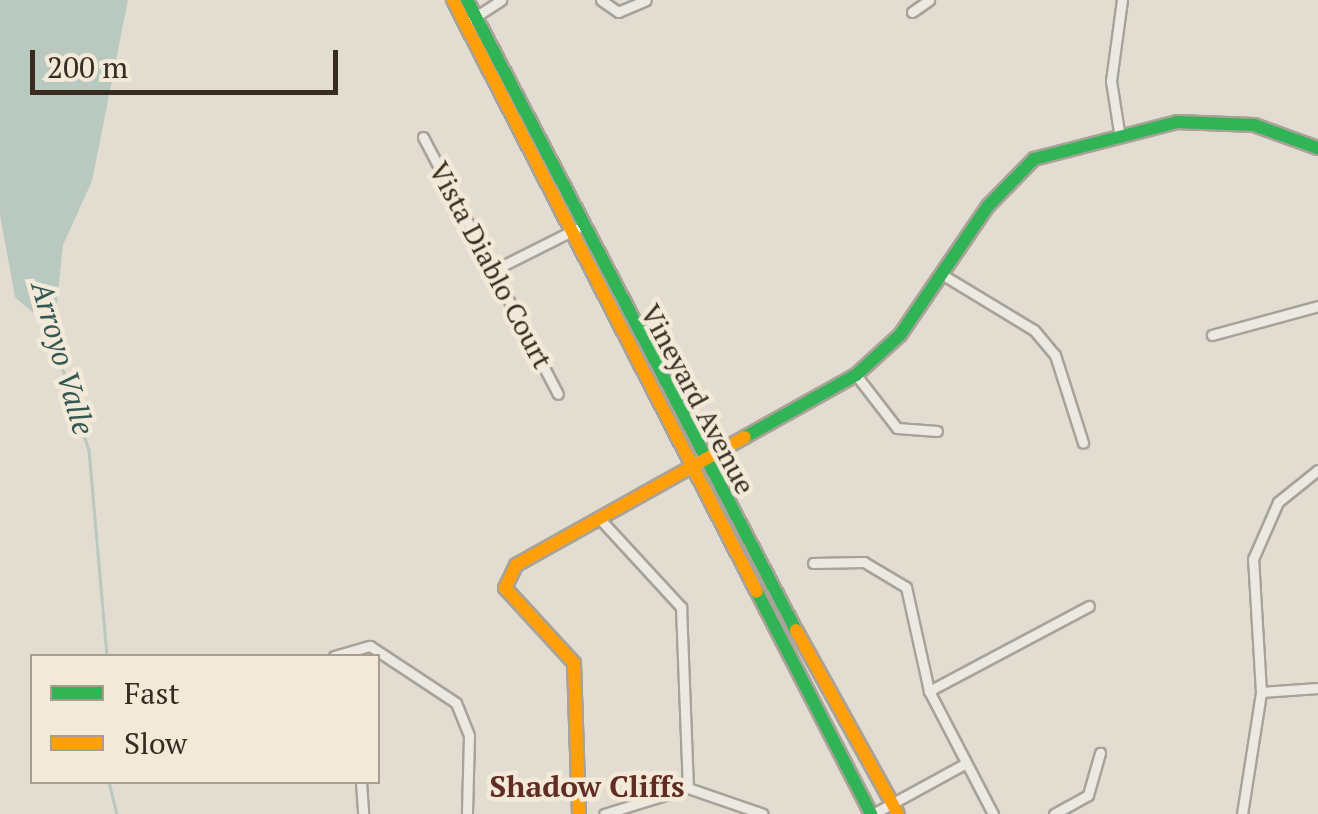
<!DOCTYPE html>
<html>
<head>
<meta charset="utf-8">
<style>
  body { margin:0 }
  #map { position:relative; width:1318px; height:814px; overflow:hidden; background:#e3ddd1; font-family:"PT Serif",serif }
  div>[style] { position:absolute }
  .water>* { inset:0; background:#bac9c0 }
  .stream>* { height:2.5px; margin:-1.25px; padding:0 1.25px; transform-origin:1.25px; border-radius:1.25px; background:#bac9c0 }
  .roads { filter:drop-shadow(2px 0 #a9a299) drop-shadow(-2px 0 #a9a299) drop-shadow(0 2px #a9a299) drop-shadow(0 -2px #a9a299) }
  .street>* { height:9px; margin:-4.5px; padding:0 4.5px; transform-origin:4.5px; border-radius:4.5px; background:#ece9e2 }
  .fast>* { height:12px; margin:-6px; padding:0 6px; transform-origin:6px; border-radius:6px; background:#30b455 }
  .slow>* { height:12px; margin:-6px; padding:0 6px; transform-origin:6px; border-radius:6px; background:#ff9f0a }
  span { translate:-50% -50%; white-space:nowrap; text-align:center; line-height:1.15; -webkit-text-stroke:9px #f3e9d8; paint-order:stroke }
  .street-label { font-size:28px; color:#382b21 }
  .water-label { font-size:30px; color:#325752; font-style:italic }
  .neighbourhood-label { font-size:30px; color:#612c24; font-weight:700 }
  .legend { position:absolute; left:30px; top:654px; width:350px; height:130px; box-sizing:border-box; background:#f3e9d8; border:2px solid #a89d8f; margin:0; padding:12px 18px; list-style:none; font-size:30px; color:#382b21 }
  .legend li { display:flex; align-items:center; gap:20px; height:50px }
  .legend b { width:50px; border:2px solid #a89d8f }
  .scale { position:absolute; left:30px; top:50px; width:308px; height:45px; box-sizing:border-box; border:5px solid #382b21; border-top:0; padding-left:12px; font-size:30px; line-height:35px; white-space:nowrap; color:#382b21; -webkit-text-stroke:8px #f3e9d8; paint-order:stroke }
</style>
</head>
<body>
<div id="map">
  <div class="water">
    <i style="clip-path:polygon(0 0,128px 0,92px 181px,63px 245px,56px 311px,32px 312px,15px 297px,0 215px)"></i>
  </div>
  <div class="stream">
    <i style="left:44px;top:311px;width:146px;rotate:72.1deg"></i>
    <i style="left:89px;top:450px;width:207px;rotate:85deg"></i>
    <i style="left:109px;top:782px;width:33px;rotate:76deg"></i>
  </div>
  <div class="roads">
    <div class="street">
      <i style="left:601px;top:0;width:21px;rotate:35deg"></i>
      <i style="left:618px;top:12px;width:30px;rotate:-23deg"></i>
      <i style="left:912px;top:12px;width:21px;rotate:-35deg"></i>
      <i style="left:472px;top:19px;width:35px;rotate:-33deg"></i>
      <i style="left:1119px;top:132px;width:52px;rotate:-98.9deg"></i>
      <i style="left:1111px;top:81px;width:82px;rotate:-82.3deg"></i>
      <i style="left:423px;top:137px;width:290px;rotate:62.3deg"></i>
      <i style="left:494px;top:270px;width:92px;rotate:-26.6deg"></i>
      <i style="left:948px;top:278px;width:100px;rotate:31.2deg"></i>
      <i style="left:1034px;top:330px;width:33px;rotate:50deg"></i>
      <i style="left:1055px;top:355px;width:92px;rotate:72.3deg"></i>
      <i style="left:1212px;top:335px;width:110px;rotate:-15.3deg"></i>
      <i style="left:856px;top:375px;width:67px;rotate:52.3deg"></i>
      <i style="left:897px;top:428px;width:40px;rotate:4.3deg"></i>
      <i style="left:600px;top:519px;width:120px;rotate:47.4deg"></i>
      <i style="left:681px;top:607px;width:181px;rotate:87.8deg"></i>
      <i style="left:813px;top:563px;width:51px;rotate:-1.1deg"></i>
      <i style="left:864px;top:562px;width:49px;rotate:30.8deg"></i>
      <i style="left:906px;top:587px;width:107px;rotate:77.5deg"></i>
      <i style="left:929px;top:691px;width:139px;rotate:62.5deg"></i>
      <i style="left:334px;top:656px;width:37px;rotate:-16deg"></i>
      <i style="left:370px;top:646px;width:103px;rotate:33.5deg"></i>
      <i style="left:456px;top:703px;width:35px;rotate:68deg"></i>
      <i style="left:469px;top:736px;width:78px;rotate:91.5deg"></i>
      <i style="left:929px;top:691px;width:181px;rotate:-28deg"></i>
      <i style="left:1261px;top:692px;width:57px;rotate:-4deg"></i>
      <i style="left:361px;top:782px;width:32px;rotate:86deg"></i>
      <i style="left:604px;top:814px;width:88px;rotate:-17.2deg"></i>
      <i style="left:688px;top:788px;width:79px;rotate:19.1deg"></i>
      <i style="left:873px;top:814px;width:106px;rotate:-28.7deg"></i>
      <i style="left:1054px;top:814px;width:39px;rotate:-29deg"></i>
      <i style="left:1088px;top:795px;width:44px;rotate:-74.1deg"></i>
      <i style="left:1242px;top:814px;width:123px;rotate:-81.1deg"></i>
      <i style="left:1261px;top:692px;width:133px;rotate:-93.4deg"></i>
      <i style="left:1253px;top:559px;width:62px;rotate:-66.3deg"></i>
      <i style="left:1278px;top:502px;width:51px;rotate:-38.7deg"></i>
    </div>
    <div class="fast">
      <i style="left:467px;top:0;width:711px;rotate:62.43deg"></i>
      <i style="left:745px;top:437px;width:127px;rotate:-29.2deg"></i>
      <i style="left:856px;top:375px;width:59px;rotate:-42.3deg"></i>
      <i style="left:900px;top:335px;width:156px;rotate:-55.7deg"></i>
      <i style="left:988px;top:206px;width:66px;rotate:-45.6deg"></i>
      <i style="left:1034px;top:159px;width:148px;rotate:-14.5deg"></i>
      <i style="left:1177px;top:122px;width:77px;rotate:2.2deg"></i>
      <i style="left:1254px;top:125px;width:68px;rotate:19.8deg"></i>
      <i style="left:757px;top:592px;width:250px;rotate:62.8deg"></i>
    </div>
    <div class="slow">
      <i style="left:453px;top:0;width:665px;rotate:62.82deg"></i>
      <i style="left:796px;top:630px;width:210px;rotate:61deg"></i>
      <i style="left:579px;top:814px;width:151px;rotate:-91.9deg"></i>
      <i style="left:574px;top:663px;width:102px;rotate:-132.6deg"></i>
      <i style="left:505px;top:588px;width:25px;rotate:-64deg"></i>
      <i style="left:516px;top:565px;width:262px;rotate:-29.2deg"></i>
    </div>
  </div>
  <div class="street-label">
    <span style="left:491px;top:265px;rotate:62deg">Vista Diablo Court</span>
    <span style="left:698px;top:399px;rotate:62deg">Vineyard Avenue</span>
  </div>
  <div class="water-label">
    <span style="left:63px;top:358px;rotate:74deg">Arroyo Valle</span>
  </div>
  <div class="neighbourhood-label">
    <span style="left:587px;top:786px">Shadow Cliffs</span>
  </div>
  <ul class="legend">
  <li><b style="height:12px;background:#30b455"></b>Fast</li>
  <li><b style="height:12px;background:#ff9f0a"></b>Slow</li>
  </ul>
  <div class="scale">200 m</div>
</div>
</body>
</html>
